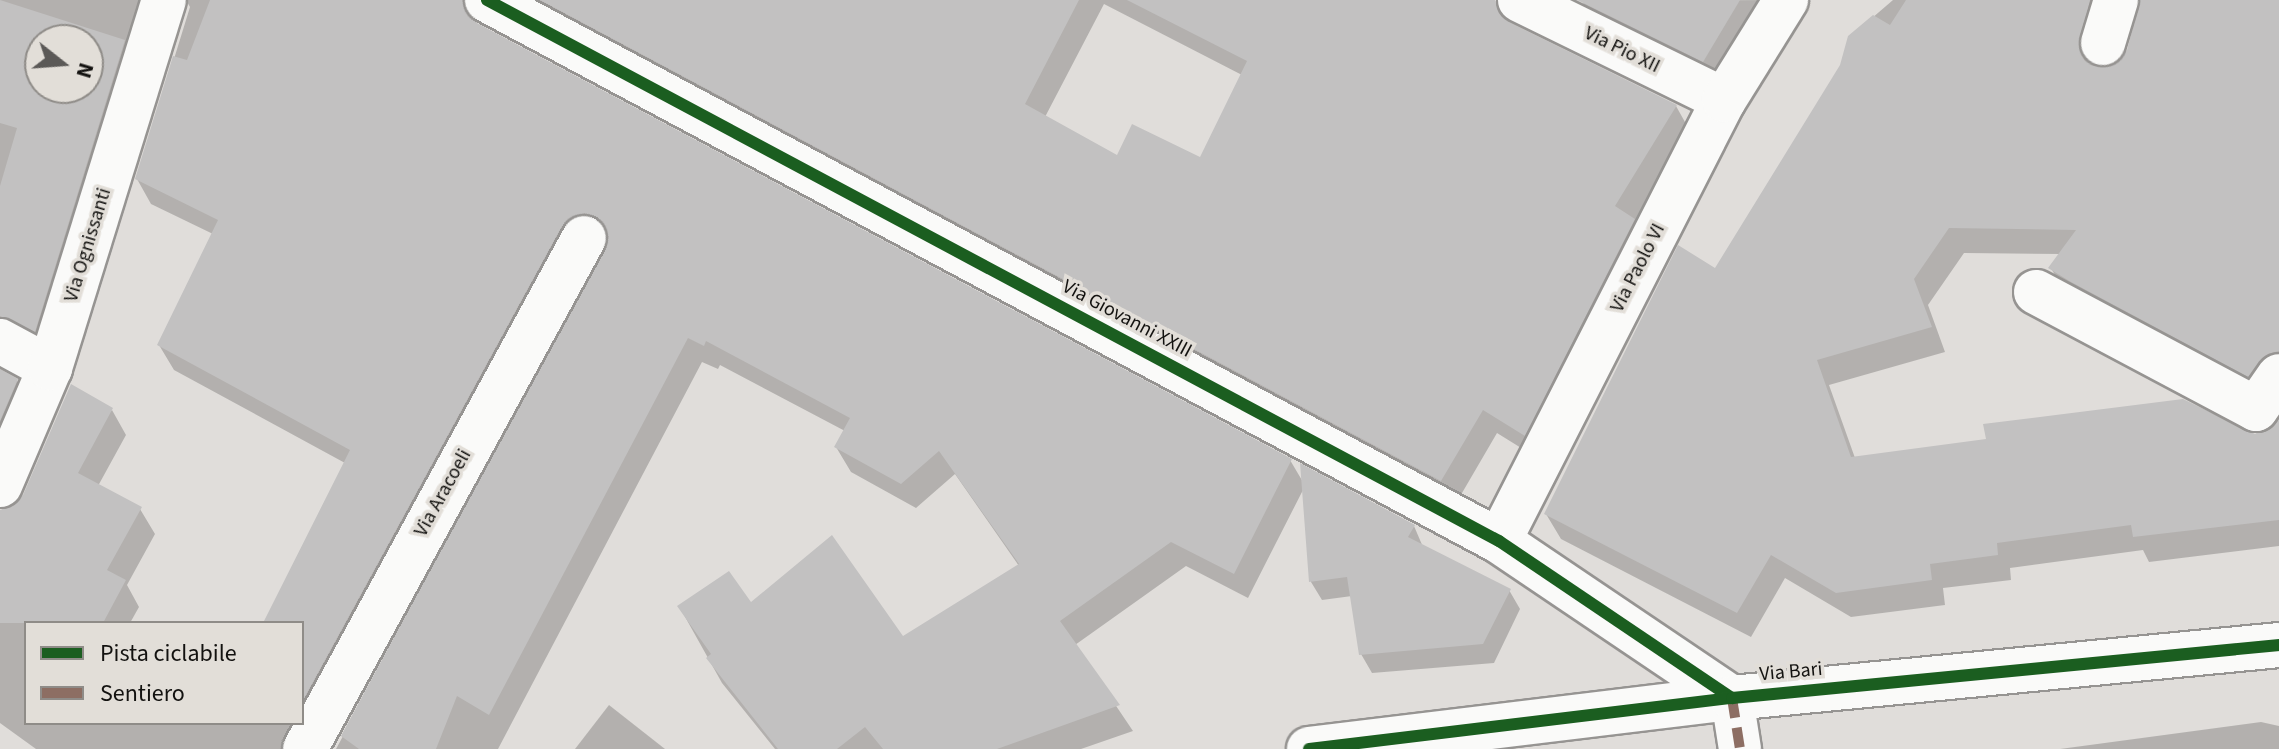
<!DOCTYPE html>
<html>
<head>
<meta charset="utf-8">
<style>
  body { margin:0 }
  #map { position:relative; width:2279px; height:749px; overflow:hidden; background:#e0ddda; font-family:"Source Sans 3",sans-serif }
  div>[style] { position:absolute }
  .shadow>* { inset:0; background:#0003 }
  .building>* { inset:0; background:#c2c1c1 }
  .roads { filter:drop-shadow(2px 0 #969492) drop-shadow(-2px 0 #969492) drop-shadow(0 2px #969492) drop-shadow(0 -2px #969492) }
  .pedestrian>* { height:42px; margin:-21px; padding:0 21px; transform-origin:21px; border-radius:21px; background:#fafaf9 }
  .minor>* { height:44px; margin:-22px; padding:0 22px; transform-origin:22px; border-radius:22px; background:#fafaf9 }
  .tertiary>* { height:44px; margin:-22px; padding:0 22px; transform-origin:22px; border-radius:22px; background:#fafaf9 }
  .quiet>* { height:10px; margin-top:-5px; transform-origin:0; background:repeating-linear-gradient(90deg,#8d6e63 0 20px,transparent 0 30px) }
  .cycleway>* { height:12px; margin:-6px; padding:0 6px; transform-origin:6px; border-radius:6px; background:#1b5e20 }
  span { translate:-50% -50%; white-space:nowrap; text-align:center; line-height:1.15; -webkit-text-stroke:7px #e2ded8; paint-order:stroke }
  .street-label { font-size:20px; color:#131210 }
  .legend { position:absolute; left:24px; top:621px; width:280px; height:104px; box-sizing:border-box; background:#e2ded8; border:2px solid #8f8c88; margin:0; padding:10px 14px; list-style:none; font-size:24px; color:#131210 }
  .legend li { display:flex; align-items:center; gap:16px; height:40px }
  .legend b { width:40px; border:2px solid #8f8c88 }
  .north { position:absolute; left:24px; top:24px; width:80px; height:80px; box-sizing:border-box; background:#e2ded8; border:2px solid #8f8c88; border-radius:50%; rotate:107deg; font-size:22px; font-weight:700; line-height:32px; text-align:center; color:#131210 }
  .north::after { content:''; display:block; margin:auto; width:28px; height:36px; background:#5b5957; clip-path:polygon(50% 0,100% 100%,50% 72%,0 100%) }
</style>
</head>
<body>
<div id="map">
  <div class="shadow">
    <i style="clip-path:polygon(evenodd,0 0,500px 0,479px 13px,476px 25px,1290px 460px,1303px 482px,1414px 526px,1423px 547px,1509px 590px,1520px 609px,1494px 663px,1372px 673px,1361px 654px,1352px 596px,1322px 600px,1311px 582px,1304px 488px,1248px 598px,1186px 566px,1075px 645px,1133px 731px,1081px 749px,775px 749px,722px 683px,679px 606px,750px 605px,903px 639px,1019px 566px,955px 474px,916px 508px,851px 472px,836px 447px,845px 431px,720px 365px,718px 369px,702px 362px,498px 749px,336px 749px,608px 251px,610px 241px,598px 238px,304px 749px,36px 749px,0 723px,0 511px,24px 497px,112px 410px,126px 435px,98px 486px,140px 509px,155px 534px,127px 585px,139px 607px,130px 623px,26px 623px,26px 723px,302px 723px,302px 623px,266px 623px,345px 463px,174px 370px,159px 345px,213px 234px,151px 204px,137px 179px,190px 7px,186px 0,162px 6px,49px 355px,0 349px,0 0,40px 40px,88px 40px,88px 88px,40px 88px,40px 40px)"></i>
    <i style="clip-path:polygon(evenodd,502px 0,1388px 0,1676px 106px,1690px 131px,1635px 222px,1648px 246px,1539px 459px,1497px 433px,1455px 505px,502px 0,1104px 4px,1242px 75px,1201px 160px,1118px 157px,1045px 117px,1104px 4px)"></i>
    <i style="clip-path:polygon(1769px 0,1717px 86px,1596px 26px,1582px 1px)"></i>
    <i style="clip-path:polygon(1893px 0,2115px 0,2092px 62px,2110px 69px,2129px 51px,2141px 0,2279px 0,2279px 382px,2263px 401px,2065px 293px,2051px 268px,2061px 254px,1964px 253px,1928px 305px,1945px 352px,1829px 385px,1855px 458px,2257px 436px,2279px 423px,2279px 546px,2149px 562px,2143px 550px,2010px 568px,2011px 580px,1943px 588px,1945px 605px,1851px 617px,1785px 578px,1751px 637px,1561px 539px,1546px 514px,1716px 271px,1842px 66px,1850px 37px)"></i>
    <i style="clip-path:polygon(0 372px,17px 381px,31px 406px,0 479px)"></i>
    <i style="clip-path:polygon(609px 705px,665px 749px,575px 749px)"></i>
    <i style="clip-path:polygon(2261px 722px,2279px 726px,2279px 749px,2060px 749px)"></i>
  </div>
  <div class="building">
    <i style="clip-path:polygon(evenodd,0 0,125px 40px,35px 332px,0 316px,0 186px,17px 128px,0 123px,0 0,40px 40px,88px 40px,88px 88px,40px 88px,40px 40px)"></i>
    <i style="clip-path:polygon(210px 0,462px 0,475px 22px,1292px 459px,1234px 574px,1171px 542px,1060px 621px,1120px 705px,997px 749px,883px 749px,865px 727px,837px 749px,778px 749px,706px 658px,711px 654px,677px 606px,729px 571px,751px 602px,832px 535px,903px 636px,1019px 564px,939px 451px,901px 484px,834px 447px,850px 418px,706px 341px,704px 346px,688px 338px,489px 715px,457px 696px,436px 749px,359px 749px,341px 736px,609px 237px,597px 217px,584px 213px,562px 226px,302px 702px,302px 623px,263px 623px,350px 450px,157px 345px,218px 220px,135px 179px,173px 56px,187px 60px)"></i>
    <i style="clip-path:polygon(540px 0,1079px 0,1025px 104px,1117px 155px,1132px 124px,1200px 157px,1247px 61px,1127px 0,1495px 0,1509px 22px,1677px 105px,1615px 206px,1635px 219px,1525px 436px,1483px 410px,1441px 481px)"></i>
    <i style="clip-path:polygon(1577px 0,1740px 0,1703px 62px)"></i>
    <i style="clip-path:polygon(1906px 0,2090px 0,2079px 49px,2085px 61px,2108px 67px,2127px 50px,2140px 0,2279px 0,2279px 351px,2268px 354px,2248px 377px,2071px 282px,2048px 268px,2076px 230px,1949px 228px,1914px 279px,1932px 327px,1817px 360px,1851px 457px,1986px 439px,1983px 424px,2183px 399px,2255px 434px,2279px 420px,2279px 520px,2133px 537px,2131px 525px,1997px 543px,1998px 555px,1930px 564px,1932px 580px,1836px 593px,1771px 555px,1737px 613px,1544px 514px,1678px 245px,1715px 268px,1840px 65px,1848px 36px,1873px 15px,1890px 25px)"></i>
    <i style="clip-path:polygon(0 369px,18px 379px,0 421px)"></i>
    <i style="clip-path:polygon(71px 384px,113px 408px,78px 473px,142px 507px,107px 570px,126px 580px,103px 623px,0 623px,0 510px,14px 505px,23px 495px)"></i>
    <i style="clip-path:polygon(1300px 463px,1415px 525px,1408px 537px,1511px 589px,1483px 644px,1359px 655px,1347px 577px,1309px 582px)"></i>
  </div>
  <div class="roads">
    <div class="pedestrian">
      <i style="left:1732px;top:698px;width:52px;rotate:81.1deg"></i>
    </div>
    <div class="minor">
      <i style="left:487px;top:0;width:1148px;rotate:28.13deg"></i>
      <i style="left:1499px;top:541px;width:281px;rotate:34deg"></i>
      <i style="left:1520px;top:0;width:227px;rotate:26.1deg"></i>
      <i style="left:2103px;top:43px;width:45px;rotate:-73.2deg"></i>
      <i style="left:2036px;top:292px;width:249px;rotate:28deg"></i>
      <i style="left:2256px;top:409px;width:40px;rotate:-55.1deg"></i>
      <i style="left:0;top:341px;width:57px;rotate:28.4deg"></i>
      <i style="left:0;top:485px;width:127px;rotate:-66.9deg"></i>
      <i style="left:50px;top:368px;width:385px;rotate:-72.8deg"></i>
      <i style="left:1499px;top:541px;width:495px;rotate:-63deg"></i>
      <i style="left:1724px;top:100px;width:118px;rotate:-58.2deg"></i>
      <i style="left:305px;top:749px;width:582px;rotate:-61.37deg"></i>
    </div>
    <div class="tertiary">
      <i style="left:1309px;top:749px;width:426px;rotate:-6.9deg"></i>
      <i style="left:1732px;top:698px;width:550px;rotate:-5.53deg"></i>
    </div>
  </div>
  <div class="quiet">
    <i style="left:1732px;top:698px;width:52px;rotate:81.1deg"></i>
  </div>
  <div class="cycleway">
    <i style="left:487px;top:0;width:1148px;rotate:28.13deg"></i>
    <i style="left:1499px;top:541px;width:281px;rotate:34deg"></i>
    <i style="left:1309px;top:749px;width:426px;rotate:-6.9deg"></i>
    <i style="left:1732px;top:698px;width:550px;rotate:-5.53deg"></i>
  </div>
  <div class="street-label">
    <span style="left:1622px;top:50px;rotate:26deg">Via Pio XII</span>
    <span style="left:88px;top:245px;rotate:-73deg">Via Ognissanti</span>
    <span style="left:1638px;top:268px;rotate:-63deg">Via Paolo VI</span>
    <span style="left:1127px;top:319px;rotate:28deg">Via Giovanni XXIII</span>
    <span style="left:443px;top:493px;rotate:-61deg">Via Aracoeli</span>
    <span style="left:1791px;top:672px;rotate:-5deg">Via Bari</span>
  </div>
  <ul class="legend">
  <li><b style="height:10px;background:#1b5e20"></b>Pista ciclabile</li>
  <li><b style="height:10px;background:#8d6e63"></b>Sentiero</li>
  </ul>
  <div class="north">N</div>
</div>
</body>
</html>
